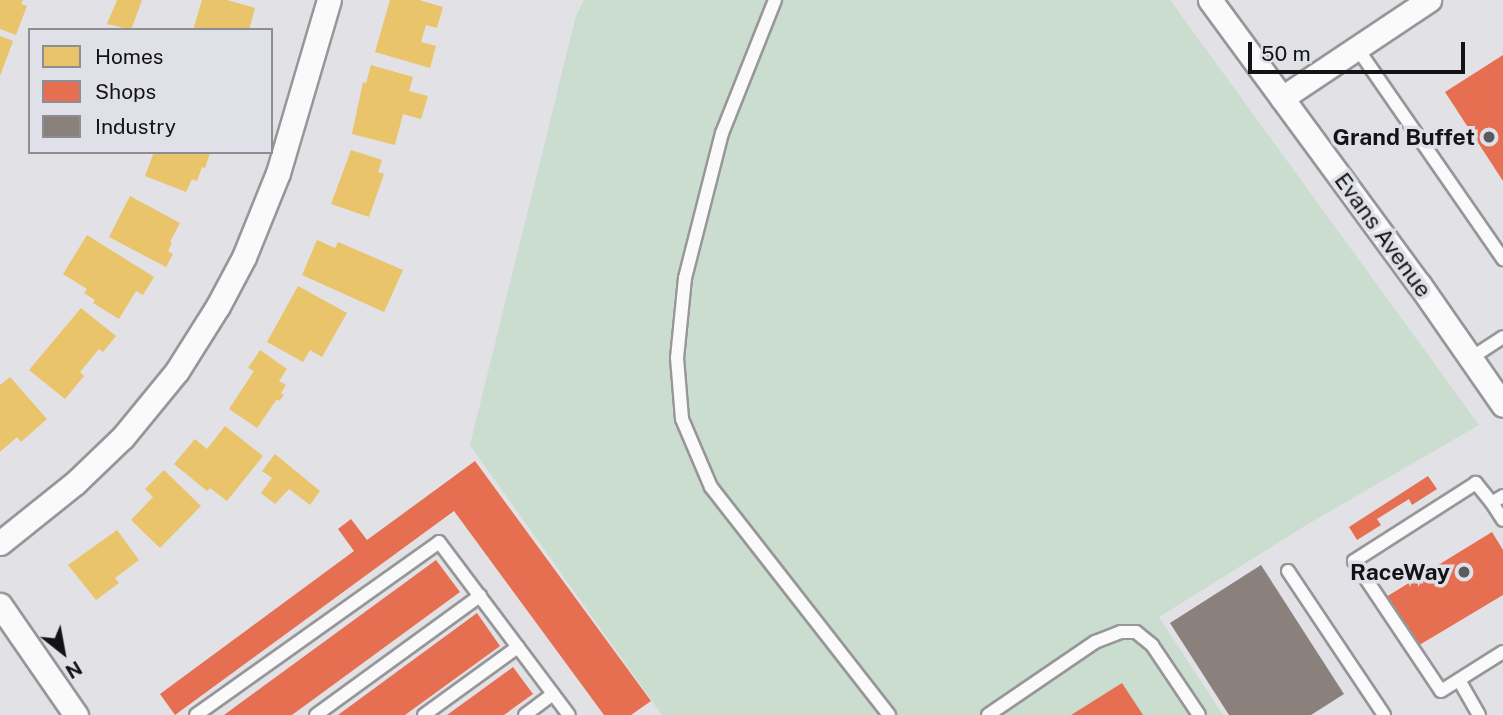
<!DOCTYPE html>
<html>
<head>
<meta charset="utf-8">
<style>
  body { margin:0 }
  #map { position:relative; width:1503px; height:715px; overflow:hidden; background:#e1e1e6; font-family:"Public Sans",sans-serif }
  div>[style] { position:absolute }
  .green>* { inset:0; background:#caddcf }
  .homes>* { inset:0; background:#e9c46a }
  .shops>* { inset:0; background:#e76f51 }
  .industry>* { inset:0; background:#8a817c }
  .roads { filter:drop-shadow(2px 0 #97979a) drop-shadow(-2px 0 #97979a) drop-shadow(0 2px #97979a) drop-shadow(0 -2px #97979a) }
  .service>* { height:12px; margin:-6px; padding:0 6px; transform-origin:6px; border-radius:6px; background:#fafafb }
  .minor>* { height:23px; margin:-11.5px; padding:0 11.5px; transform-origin:11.5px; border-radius:11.5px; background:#fafafb }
  .dots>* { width:19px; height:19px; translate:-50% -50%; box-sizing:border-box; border:4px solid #dfe0e8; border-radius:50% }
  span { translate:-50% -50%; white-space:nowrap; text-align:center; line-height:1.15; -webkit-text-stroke:7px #dfe0e8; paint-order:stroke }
  .poi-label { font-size:23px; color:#131316; font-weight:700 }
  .right { translate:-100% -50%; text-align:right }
  .street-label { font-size:23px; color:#131316 }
  .legend { position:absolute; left:28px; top:28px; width:245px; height:126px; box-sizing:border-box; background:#dfe0e8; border:2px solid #8d8e94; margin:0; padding:9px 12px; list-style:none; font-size:21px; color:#131316 }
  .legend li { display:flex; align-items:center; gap:14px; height:35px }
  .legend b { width:35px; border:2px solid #8d8e94 }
  .north { position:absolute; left:28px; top:617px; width:70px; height:70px; -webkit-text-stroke:5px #dfe0e8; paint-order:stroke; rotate:149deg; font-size:19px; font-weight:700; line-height:28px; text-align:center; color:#131316 }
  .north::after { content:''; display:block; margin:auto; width:24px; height:32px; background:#131316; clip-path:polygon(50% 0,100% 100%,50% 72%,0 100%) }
  .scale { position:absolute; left:1248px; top:42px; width:217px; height:32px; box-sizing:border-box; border:4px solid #131316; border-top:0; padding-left:9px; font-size:21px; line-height:24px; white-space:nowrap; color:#131316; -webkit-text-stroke:5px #dfe0e8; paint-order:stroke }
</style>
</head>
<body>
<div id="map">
  <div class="green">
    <i style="clip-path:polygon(584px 0,1170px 0,1479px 425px,1308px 524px,1159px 617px,1223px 715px,662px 715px,470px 445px,576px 16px)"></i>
  </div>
  <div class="homes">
    <i style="clip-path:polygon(0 0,23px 0,21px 4px,27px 6px,16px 35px,0 29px)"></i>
    <i style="clip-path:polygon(117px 0,142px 0,131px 30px,107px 24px)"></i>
    <i style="clip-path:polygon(202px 0,227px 0,255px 8px,249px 30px,193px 30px)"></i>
    <i style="clip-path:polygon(390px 0,419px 0,443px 7px,437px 28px,426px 25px,421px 42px,436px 46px,430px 68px,375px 52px)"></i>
    <i style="clip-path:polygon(0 36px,13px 41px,0 76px)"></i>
    <i style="clip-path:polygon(371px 65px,413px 77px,409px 91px,428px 96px,421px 119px,403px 114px,395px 145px,352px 134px,363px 82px,366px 83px)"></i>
    <i style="clip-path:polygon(351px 150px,382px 160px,378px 172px,384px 174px,369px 217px,331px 204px)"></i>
    <i style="clip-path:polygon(154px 152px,207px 152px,210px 153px,205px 168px,202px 167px,197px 181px,192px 179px,186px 192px,145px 176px)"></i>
    <i style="clip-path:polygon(130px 196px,180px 223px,170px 242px,172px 243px,168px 251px,173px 254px,166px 267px,109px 237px)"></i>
    <i style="clip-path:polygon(87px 235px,154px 277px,143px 295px,136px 291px,119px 319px,93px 303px,95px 300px,84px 293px,87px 289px,63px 274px)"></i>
    <i style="clip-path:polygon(317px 240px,335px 248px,338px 242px,403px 270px,384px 312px,302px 275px)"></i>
    <i style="clip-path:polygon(298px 286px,347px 313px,322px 357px,310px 350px,303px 362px,267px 342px)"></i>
    <i style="clip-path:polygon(81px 308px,116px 336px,103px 352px,99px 349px,80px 372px,84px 376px,65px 399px,29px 370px)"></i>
    <i style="clip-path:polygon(260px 350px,287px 369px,279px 381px,286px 385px,281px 393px,284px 395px,279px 401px,277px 399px,257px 428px,229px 409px,254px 371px,248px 368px)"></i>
    <i style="clip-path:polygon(10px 377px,47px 419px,21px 442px,17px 437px,0 452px,0 385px)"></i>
    <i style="clip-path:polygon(225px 426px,263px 456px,227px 501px,210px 488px,207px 491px,174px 464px,195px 439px,207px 449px)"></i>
    <i style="clip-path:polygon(275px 454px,320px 491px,310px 505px,289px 489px,275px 504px,261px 493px,272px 478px,262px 471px)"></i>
    <i style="clip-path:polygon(164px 470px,201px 506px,160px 548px,131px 520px,153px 497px,145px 489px)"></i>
    <i style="clip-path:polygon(117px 530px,139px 560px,115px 578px,119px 583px,96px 600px,68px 565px)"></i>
  </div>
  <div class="shops">
    <i style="clip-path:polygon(1503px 55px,1503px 181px,1445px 92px)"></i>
    <i style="clip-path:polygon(475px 461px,651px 701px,631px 715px,604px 715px,454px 511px,175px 715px,160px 694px,354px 551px,338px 529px,351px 519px,367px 540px)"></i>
    <i style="clip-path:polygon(1428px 476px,1437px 489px,1412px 505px,1409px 499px,1377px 519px,1381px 525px,1357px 540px,1349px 527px)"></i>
    <i style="clip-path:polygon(1492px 532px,1503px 550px,1503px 595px,1416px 647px,1386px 597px)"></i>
    <i style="clip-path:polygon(436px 560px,460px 592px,292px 715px,224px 715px)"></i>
    <i style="clip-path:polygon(477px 613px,500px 646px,405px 715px,338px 715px)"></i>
    <i style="clip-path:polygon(513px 667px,533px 694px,504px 715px,447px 715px)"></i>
    <i style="clip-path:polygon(1122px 683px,1143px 715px,1071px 715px)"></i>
  </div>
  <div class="industry">
    <i style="clip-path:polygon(1261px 565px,1344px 694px,1311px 715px,1229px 715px,1170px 623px)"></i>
  </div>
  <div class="roads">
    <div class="service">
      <i style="left:775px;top:0;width:143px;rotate:111.7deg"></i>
      <i style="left:722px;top:133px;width:150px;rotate:104.3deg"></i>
      <i style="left:685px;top:278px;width:80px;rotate:95.7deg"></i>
      <i style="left:677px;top:358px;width:61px;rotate:85.3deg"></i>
      <i style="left:682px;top:419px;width:74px;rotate:66.9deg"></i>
      <i style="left:711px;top:487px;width:289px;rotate:52deg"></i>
      <i style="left:1357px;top:48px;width:257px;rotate:55.3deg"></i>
      <i style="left:1471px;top:358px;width:38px;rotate:-33deg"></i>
      <i style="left:1503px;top:496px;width:13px;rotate:148deg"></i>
      <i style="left:1492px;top:503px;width:20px;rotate:57deg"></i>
      <i style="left:1492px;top:503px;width:26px;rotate:-129deg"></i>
      <i style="left:1476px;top:483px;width:145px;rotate:147.4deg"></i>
      <i style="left:1354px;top:561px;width:156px;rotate:56.2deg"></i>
      <i style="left:1441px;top:691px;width:73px;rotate:-32.2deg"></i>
      <i style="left:1288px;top:571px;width:173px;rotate:56.3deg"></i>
      <i style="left:1459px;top:680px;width:40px;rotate:60.3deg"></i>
      <i style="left:196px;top:715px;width:298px;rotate:-35.4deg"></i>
      <i style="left:439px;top:542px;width:216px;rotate:53.1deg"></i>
      <i style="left:316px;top:715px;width:203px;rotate:-36deg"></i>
      <i style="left:424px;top:715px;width:116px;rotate:-35.9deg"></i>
      <i style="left:525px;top:715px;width:35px;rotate:-37deg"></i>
      <i style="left:988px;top:715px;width:130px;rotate:-34.3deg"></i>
      <i style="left:1095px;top:642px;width:28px;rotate:-21deg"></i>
      <i style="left:1121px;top:632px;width:15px"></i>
      <i style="left:1136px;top:632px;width:21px;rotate:39deg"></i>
      <i style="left:1152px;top:645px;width:84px;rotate:56.1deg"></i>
    </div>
    <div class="minor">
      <i style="left:1210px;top:0;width:353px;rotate:53.7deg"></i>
      <i style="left:1419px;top:284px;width:147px;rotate:55.2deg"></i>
      <i style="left:1282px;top:98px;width:177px;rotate:-33.7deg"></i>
      <i style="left:0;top:543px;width:96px;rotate:-38.7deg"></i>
      <i style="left:75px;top:483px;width:66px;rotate:-43.8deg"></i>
      <i style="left:123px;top:437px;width:85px;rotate:-50.7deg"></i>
      <i style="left:177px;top:371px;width:77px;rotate:-57.8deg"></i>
      <i style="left:218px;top:306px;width:55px;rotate:-62deg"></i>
      <i style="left:244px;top:257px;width:91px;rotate:-68deg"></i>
      <i style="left:278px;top:173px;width:180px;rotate:-73.6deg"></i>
      <i style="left:0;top:605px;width:134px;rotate:55.4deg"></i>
    </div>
  </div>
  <div class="dots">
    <i style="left:1489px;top:137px;background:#5b5b5f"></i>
    <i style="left:1464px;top:572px;background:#5b5b5f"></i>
  </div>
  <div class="poi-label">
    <span class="right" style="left:1475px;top:137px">Grand Buffet</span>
    <span class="right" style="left:1450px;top:572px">RaceWay</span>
  </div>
  <div class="street-label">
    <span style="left:1383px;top:235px;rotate:54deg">Evans Avenue</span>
  </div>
  <ul class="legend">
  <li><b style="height:19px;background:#e9c46a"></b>Homes</li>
  <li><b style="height:19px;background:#e76f51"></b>Shops</li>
  <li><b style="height:19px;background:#8a817c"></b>Industry</li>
  </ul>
  <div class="north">N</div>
  <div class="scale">50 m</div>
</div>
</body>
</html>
